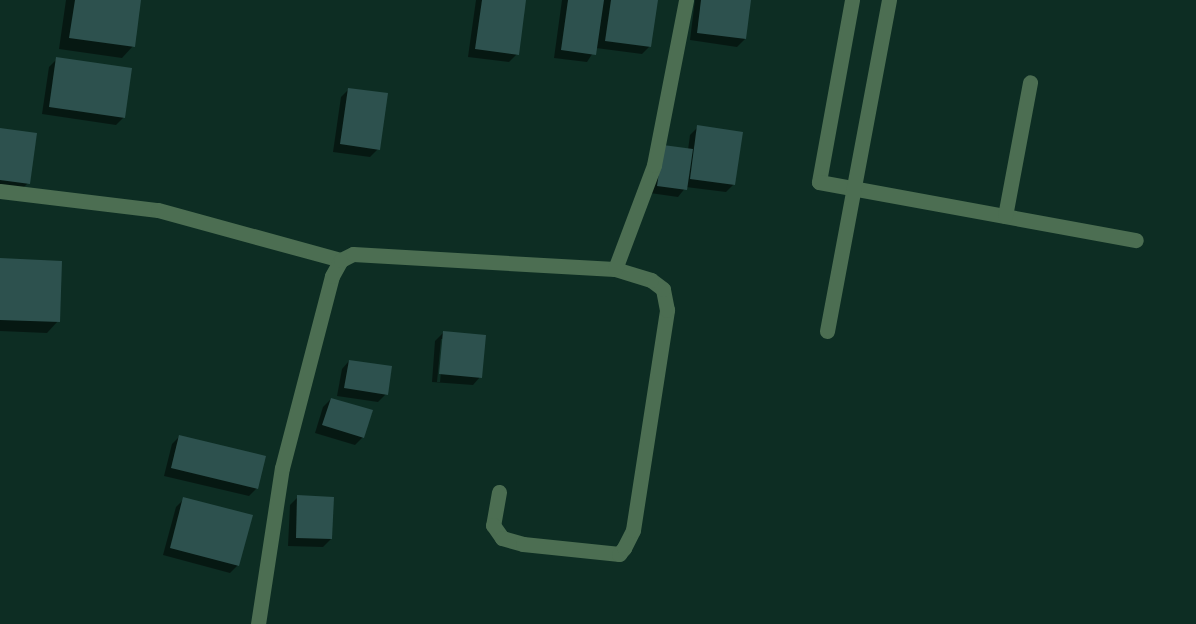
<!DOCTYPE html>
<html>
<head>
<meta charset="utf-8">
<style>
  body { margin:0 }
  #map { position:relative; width:1196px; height:624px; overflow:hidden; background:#0d2d23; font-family:Bitter,serif }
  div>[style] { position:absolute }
  .shadow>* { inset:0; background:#0007 }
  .building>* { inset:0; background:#2d514e }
  .minor>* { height:15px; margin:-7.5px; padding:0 7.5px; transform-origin:7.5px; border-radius:7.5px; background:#4c6e52 }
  span { translate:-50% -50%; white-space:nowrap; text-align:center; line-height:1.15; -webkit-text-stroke:6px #03231a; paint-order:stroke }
</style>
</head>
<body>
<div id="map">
  <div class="shadow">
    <i style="clip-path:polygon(66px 0,140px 0,133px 46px,122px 58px,59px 49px)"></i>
    <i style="clip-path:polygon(476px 0,525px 0,517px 54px,509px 62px,468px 57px)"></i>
    <i style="clip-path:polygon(562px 0,656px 0,650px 46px,642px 54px,596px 48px,587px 62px,554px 58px)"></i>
    <i style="clip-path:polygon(695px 0,750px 0,745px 39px,737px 47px,690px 40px)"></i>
    <i style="clip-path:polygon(57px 59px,124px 117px,116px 125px,42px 114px,49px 67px)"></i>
    <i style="clip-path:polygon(349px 89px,378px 149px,370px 157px,333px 152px,341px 97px)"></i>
    <i style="clip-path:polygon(698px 127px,734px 184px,726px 192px,686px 187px,678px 197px,650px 193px,656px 155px,688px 150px,690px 135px)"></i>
    <i style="clip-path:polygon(0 129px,28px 183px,20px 191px,0 188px)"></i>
    <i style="clip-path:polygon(0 260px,58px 321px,47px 333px,0 331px)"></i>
    <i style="clip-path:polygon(evenodd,443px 333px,480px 377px,473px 385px,432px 382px,435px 341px,443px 333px,441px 339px,444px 339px,440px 382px,437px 382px,441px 339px)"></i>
    <i style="clip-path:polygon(349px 361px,386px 394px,378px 402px,337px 396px,342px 369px)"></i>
    <i style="clip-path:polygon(331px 399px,363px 437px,355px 445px,315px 433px,323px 407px)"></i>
    <i style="clip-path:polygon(180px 436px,257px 488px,249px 496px,164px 476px,172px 444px)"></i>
    <i style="clip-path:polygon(298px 497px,331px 539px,323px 547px,288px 546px,290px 505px)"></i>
    <i style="clip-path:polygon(184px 499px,238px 565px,230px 573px,163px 555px,176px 507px)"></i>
  </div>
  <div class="building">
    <i style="clip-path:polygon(75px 0,141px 0,135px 47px,69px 38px)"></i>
    <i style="clip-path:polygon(482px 0,526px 0,519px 55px,475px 49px)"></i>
    <i style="clip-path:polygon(568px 0,604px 0,596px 55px,561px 50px)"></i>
    <i style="clip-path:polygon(611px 0,658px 0,651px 47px,605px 41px)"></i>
    <i style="clip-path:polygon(701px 0,751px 0,746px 39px,697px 33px)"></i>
    <i style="clip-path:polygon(56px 57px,132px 68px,125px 118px,49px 107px)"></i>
    <i style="clip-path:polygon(348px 88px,388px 93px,380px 150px,340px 144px)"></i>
    <i style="clip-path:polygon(697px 125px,743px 132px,735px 185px,690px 179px)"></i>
    <i style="clip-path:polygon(0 128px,37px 133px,30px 184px,0 180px)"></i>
    <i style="clip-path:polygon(663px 145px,693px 149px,687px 190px,657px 186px)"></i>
    <i style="clip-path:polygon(0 258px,62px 261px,60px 322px,0 320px)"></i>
    <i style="clip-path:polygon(443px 331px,486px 335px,482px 378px,439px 374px)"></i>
    <i style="clip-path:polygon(349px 360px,392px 366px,388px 395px,344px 388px)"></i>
    <i style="clip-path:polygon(331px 398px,373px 410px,364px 438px,322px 425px)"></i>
    <i style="clip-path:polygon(179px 435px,266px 456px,258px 489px,171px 468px)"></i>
    <i style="clip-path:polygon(297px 495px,334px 497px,332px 539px,296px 538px)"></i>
    <i style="clip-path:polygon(183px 497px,253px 515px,239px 566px,170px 548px)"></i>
  </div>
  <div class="minor">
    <i style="left:852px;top:0;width:185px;rotate:100.3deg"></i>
    <i style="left:819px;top:182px;width:322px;rotate:10.4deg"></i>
    <i style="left:0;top:191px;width:159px;rotate:6.9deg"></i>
    <i style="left:158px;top:210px;width:190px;rotate:15.3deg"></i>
    <i style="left:1005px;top:216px;width:136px;rotate:-79.4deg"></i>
    <i style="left:827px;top:331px;width:337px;rotate:-79.4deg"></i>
    <i style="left:499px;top:492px;width:34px;rotate:100deg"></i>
    <i style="left:493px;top:525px;width:16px;rotate:55deg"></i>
    <i style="left:502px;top:538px;width:22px;rotate:16deg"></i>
    <i style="left:523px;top:544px;width:97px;rotate:5.9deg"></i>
    <i style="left:619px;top:554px;width:8px;rotate:-50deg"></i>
    <i style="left:624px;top:548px;width:20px;rotate:-63deg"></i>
    <i style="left:633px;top:530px;width:223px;rotate:-81.2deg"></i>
    <i style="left:667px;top:310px;width:21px;rotate:-101deg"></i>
    <i style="left:663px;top:289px;width:15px;rotate:-143deg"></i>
    <i style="left:651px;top:280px;width:38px;rotate:-163deg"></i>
    <i style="left:258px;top:624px;width:158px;rotate:-81.3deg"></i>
    <i style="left:282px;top:468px;width:198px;rotate:-75.4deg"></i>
    <i style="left:332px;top:276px;width:18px;rotate:-61deg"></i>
    <i style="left:341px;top:260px;width:13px;rotate:-27deg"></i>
    <i style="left:353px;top:254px;width:262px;rotate:3.3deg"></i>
    <i style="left:615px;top:269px;width:111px;rotate:-69.4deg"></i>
    <i style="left:654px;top:165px;width:168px;rotate:-79deg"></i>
  </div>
</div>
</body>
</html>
